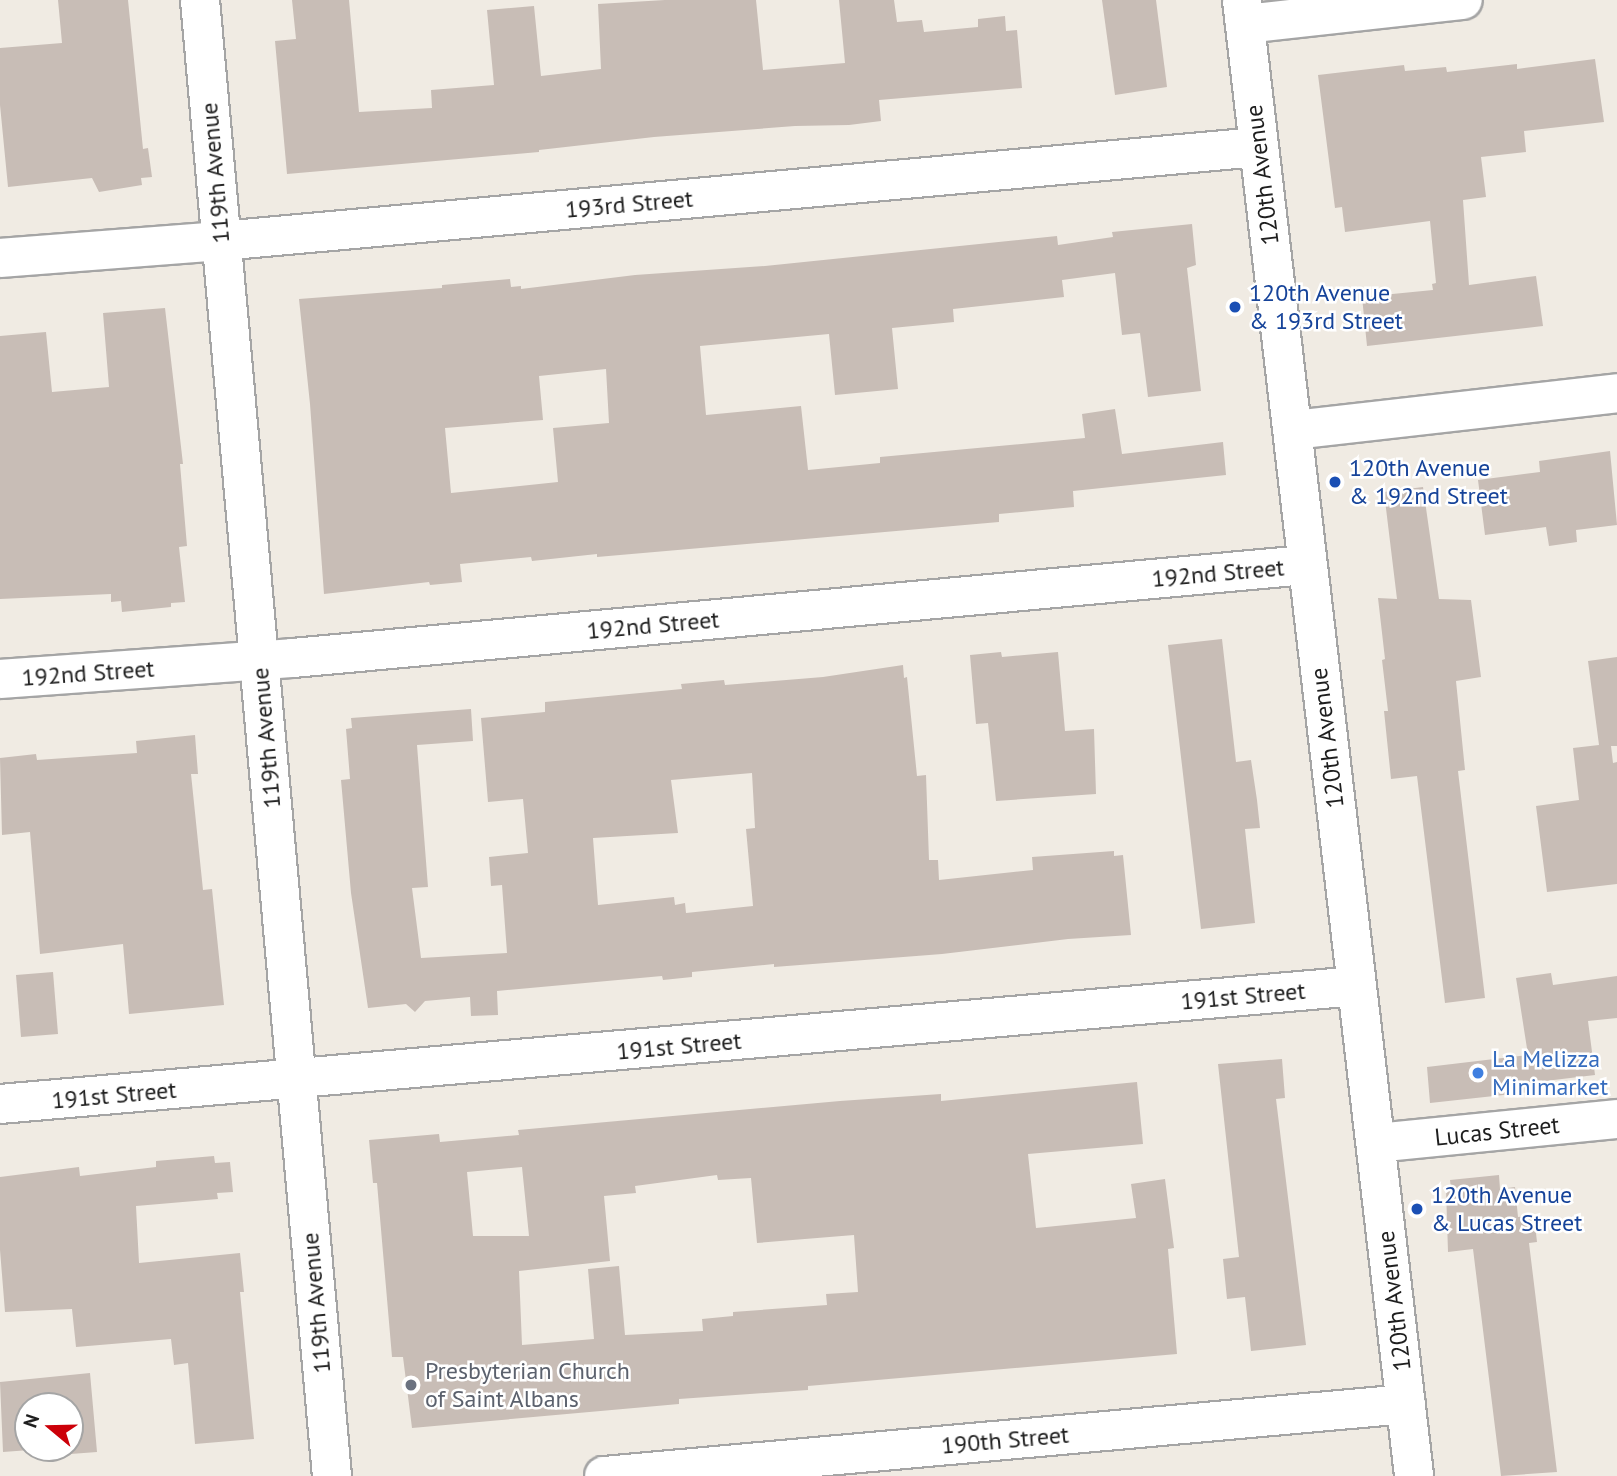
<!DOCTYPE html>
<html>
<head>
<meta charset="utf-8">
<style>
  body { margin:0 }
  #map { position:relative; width:1617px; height:1476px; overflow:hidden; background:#f0ebe3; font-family:"PT Sans",sans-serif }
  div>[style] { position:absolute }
  .building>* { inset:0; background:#c8bdb6 }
  .roads { filter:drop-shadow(2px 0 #a5a5a5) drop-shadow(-2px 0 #a5a5a5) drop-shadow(0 2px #a5a5a5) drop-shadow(0 -2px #a5a5a5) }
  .minor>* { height:38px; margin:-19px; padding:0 19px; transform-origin:19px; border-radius:19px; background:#fff }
  .dots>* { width:19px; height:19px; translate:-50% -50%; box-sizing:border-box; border:4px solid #fff; border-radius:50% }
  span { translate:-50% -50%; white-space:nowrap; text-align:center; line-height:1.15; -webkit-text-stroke:5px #fff; paint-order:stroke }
  .street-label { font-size:24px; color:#1e1e1e }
  .transit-label { font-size:24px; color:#164399 }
  .left { translate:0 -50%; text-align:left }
  .shop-label { font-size:24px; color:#366cbe }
  .worship-label { font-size:24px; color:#5b616d }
  .north { position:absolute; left:14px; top:1392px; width:70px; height:70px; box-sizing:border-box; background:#fff; border:2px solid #a5a5a5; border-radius:50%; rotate:289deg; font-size:19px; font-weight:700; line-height:28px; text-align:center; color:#1e1e1e }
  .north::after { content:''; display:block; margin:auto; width:24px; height:32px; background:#cc0009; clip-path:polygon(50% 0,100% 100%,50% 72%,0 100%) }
</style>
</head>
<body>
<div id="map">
  <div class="building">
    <i style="clip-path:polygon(58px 0,128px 0,143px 149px,148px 148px,152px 177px,141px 178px,142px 185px,99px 192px,92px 178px,8px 187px,0 105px,0 48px,62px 43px)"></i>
    <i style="clip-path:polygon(292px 0,349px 0,359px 112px,432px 108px,431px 90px,494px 85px,487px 10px,534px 6px,541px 76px,601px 69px,598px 4px,665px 0,756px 0,763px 70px,845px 63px,839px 0,894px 0,897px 22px,922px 20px,924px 32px,978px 27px,978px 19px,1005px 16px,1006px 31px,1017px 30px,1022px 88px,879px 100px,881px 121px,849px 125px,795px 126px,654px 137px,539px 150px,539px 152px,287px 174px,275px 41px,296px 39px)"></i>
    <i style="clip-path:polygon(1102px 0,1156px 0,1167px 87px,1115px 95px)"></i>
    <i style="clip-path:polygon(1595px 59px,1604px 122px,1524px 131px,1526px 152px,1481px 157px,1486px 197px,1463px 200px,1469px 285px,1536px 276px,1543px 326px,1367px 346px,1362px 297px,1433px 290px,1432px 284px,1436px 283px,1430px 221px,1345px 232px,1342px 207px,1335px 208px,1318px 75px,1404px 65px,1405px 71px,1446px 67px,1447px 72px,1517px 64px,1517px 69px)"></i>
    <i style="clip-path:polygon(evenodd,1192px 224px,1196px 265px,1187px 268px,1201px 391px,1148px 397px,1140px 333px,1122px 335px,1115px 273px,1062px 280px,1064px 297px,953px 309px,954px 322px,892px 328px,898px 389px,835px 395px,829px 334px,700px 346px,706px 415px,801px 406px,808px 470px,880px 463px,880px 457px,1085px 438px,1082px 414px,1115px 409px,1122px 454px,1223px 442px,1226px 475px,1073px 491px,1074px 507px,999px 514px,999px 522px,597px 557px,597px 554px,532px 561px,531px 557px,460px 564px,462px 582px,430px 585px,429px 582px,324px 594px,310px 404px,299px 299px,442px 288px,442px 285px,510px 279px,511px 287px,521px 286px,521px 289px,635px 275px,765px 266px,1057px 236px,1058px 245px,1113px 237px,1112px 232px,1192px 224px,606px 369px,609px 423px,553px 428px,558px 482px,451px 493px,445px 428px,543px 420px,539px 376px,606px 369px)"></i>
    <i style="clip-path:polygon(165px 308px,183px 464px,180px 464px,187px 546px,179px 547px,185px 602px,171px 603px,171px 607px,122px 612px,121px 601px,111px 602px,111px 594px,0 599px,0 336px,46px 332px,52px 392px,109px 387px,103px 313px)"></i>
    <i style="clip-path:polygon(1610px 451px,1617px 525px,1576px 530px,1577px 542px,1549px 546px,1546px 527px,1485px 535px,1478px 480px,1540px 472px,1539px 461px)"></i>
    <i style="clip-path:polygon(1423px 487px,1439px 599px,1471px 600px,1481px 677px,1456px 681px,1465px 770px,1458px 771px,1485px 998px,1445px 1003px,1417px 776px,1391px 779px,1384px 711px,1388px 711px,1382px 660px,1385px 659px,1378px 598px,1397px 599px,1384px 492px)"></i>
    <i style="clip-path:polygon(1222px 639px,1236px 762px,1251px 760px,1257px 800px,1260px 828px,1245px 829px,1255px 923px,1201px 929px,1168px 645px)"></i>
    <i style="clip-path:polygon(1001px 652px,1002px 657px,1058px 652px,1065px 731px,1094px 729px,1096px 794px,996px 801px,988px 723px,976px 724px,970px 655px)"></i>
    <i style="clip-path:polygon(1617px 657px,1617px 746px,1611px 746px,1613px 763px,1617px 762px,1617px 884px,1547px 892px,1536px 806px,1579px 800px,1573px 748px,1599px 745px,1588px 661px)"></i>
    <i style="clip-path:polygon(evenodd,903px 665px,904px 678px,907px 677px,917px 776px,926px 775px,929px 860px,938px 860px,939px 880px,1033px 870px,1032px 857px,1114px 851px,1114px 856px,1123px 855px,1131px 935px,1068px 939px,942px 954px,774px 967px,774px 964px,692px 972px,692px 977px,663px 980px,662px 976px,497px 991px,498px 1015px,471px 1016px,470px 997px,425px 1001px,415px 1012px,406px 1004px,368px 1008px,351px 893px,341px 780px,350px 779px,346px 729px,352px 728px,351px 718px,471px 709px,473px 741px,417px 745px,428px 887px,412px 888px,421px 958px,507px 953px,502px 885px,491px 886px,489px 857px,528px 853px,523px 799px,488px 802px,481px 718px,545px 712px,545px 702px,682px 689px,681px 684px,724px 680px,725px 685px,823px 677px,903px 665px,752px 773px,755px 828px,746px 829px,753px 906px,686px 913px,685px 903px,675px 905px,674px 897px,598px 905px,593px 838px,678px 833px,671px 780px,752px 773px)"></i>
    <i style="clip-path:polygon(195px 735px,198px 774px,191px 774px,203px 890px,212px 889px,224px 1005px,129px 1014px,123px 944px,40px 954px,30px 832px,2px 835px,0 758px,36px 754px,37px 760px,137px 753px,136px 741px)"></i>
    <i style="clip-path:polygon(53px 972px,58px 1034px,21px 1037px,16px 975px)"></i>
    <i style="clip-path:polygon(1551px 973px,1553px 985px,1617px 976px,1617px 1018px,1588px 1021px,1595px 1075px,1529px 1083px,1530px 1092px,1430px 1103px,1427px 1067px,1528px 1055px,1516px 978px)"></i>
    <i style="clip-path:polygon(1282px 1059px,1285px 1098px,1276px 1099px,1306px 1345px,1251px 1351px,1245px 1297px,1227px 1299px,1223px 1259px,1239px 1257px,1218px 1064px)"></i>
    <i style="clip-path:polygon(evenodd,1137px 1082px,1143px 1144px,1028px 1154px,1036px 1228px,1136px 1218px,1131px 1184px,1165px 1179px,1174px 1248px,1168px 1249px,1177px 1354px,808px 1386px,808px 1390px,679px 1399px,679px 1404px,412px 1428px,403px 1357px,392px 1357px,377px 1183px,373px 1183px,369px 1140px,439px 1134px,440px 1142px,519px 1135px,518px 1130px,840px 1101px,941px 1094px,941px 1101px,1137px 1082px,522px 1167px,529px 1236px,473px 1236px,467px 1172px,522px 1167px,1137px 1082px,717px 1175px,718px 1180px,751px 1178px,757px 1243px,854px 1235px,858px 1292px,826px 1294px,827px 1305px,733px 1312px,733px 1316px,702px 1319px,703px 1331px,625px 1335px,619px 1266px,588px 1269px,594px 1339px,522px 1345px,519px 1271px,610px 1261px,604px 1196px,636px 1193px,635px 1186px,717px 1175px)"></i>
    <i style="clip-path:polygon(214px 1156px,215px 1163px,230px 1162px,233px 1192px,217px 1193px,218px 1199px,136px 1206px,139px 1263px,240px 1253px,244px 1292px,240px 1292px,254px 1439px,195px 1444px,188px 1363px,174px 1365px,171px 1339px,76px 1347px,72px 1309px,5px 1312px,0 1250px,0 1177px,79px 1167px,80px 1176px,156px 1167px,156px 1161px)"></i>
    <i style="clip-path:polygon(1499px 1175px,1500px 1189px,1515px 1187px,1518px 1217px,1534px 1215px,1537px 1242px,1529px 1243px,1557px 1472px,1501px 1476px,1473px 1249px,1448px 1252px,1446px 1189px,1451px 1189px,1450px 1180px)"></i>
    <i style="clip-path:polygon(evenodd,90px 1373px,97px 1452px,31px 1457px,30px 1450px,3px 1452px,0 1382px,90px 1373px,28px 1406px,70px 1406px,70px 1448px,28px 1448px,28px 1406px)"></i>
  </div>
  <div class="roads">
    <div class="minor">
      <i style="left:200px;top:0;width:1482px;rotate:84.89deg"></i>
      <i style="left:1242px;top:0;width:1486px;rotate:83.35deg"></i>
      <i style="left:1245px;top:24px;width:219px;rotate:-6.3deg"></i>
      <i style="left:0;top:258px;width:222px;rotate:-4.4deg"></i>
      <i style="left:221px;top:241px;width:1041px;rotate:-5.18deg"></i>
      <i style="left:1294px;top:430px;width:325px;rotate:-6.5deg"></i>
      <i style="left:0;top:679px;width:294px;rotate:-4.1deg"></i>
      <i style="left:293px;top:658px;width:1017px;rotate:-5.25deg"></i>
      <i style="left:0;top:1104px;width:1362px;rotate:-4.97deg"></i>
      <i style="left:1376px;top:1143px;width:242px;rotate:-5.7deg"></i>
      <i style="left:604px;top:1476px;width:805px;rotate:-5.13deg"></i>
    </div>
  </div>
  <div class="dots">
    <i style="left:1235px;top:307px;background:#1a4fb4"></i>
    <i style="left:1335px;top:482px;background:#1a4fb4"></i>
    <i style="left:1478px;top:1073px;background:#3f7fe0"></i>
    <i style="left:1417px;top:1209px;background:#1a4fb4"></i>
    <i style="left:411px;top:1385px;background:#6b7280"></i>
  </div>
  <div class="street-label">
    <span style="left:215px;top:173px;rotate:-95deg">119th Avenue</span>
    <span style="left:1262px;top:175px;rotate:-97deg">120th Avenue</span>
    <span style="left:629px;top:204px;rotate:-5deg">193rd Street</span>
    <span style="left:1218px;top:573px;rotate:-5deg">192nd Street</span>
    <span style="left:653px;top:625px;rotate:-5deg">192nd Street</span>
    <span style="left:88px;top:673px;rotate:-4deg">192nd Street</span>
    <span style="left:266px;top:738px;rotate:-95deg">119th Avenue</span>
    <span style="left:1327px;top:738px;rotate:-97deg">120th Avenue</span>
    <span style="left:1243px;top:996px;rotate:-5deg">191st Street</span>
    <span style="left:679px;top:1046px;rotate:-5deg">191st Street</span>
    <span style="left:114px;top:1095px;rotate:-5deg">191st Street</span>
    <span style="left:1497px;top:1131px;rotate:-6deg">Lucas Street</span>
    <span style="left:1394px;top:1301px;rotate:-97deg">120th Avenue</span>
    <span style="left:316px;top:1303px;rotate:-95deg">119th Avenue</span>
    <span style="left:1005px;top:1440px;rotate:-5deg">190th Street</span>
  </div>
  <div class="transit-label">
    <span class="left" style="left:1249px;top:307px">120th Avenue<br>&amp; 193rd Street</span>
    <span class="left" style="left:1349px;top:482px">120th Avenue<br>&amp; 192nd Street</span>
    <span class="left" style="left:1431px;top:1209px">120th Avenue<br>&amp; Lucas Street</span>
  </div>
  <div class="shop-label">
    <span class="left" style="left:1492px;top:1073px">La Melizza<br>Minimarket</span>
  </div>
  <div class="worship-label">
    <span class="left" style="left:425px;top:1385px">Presbyterian Church<br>of Saint Albans</span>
  </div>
  <div class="north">N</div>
</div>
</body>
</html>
